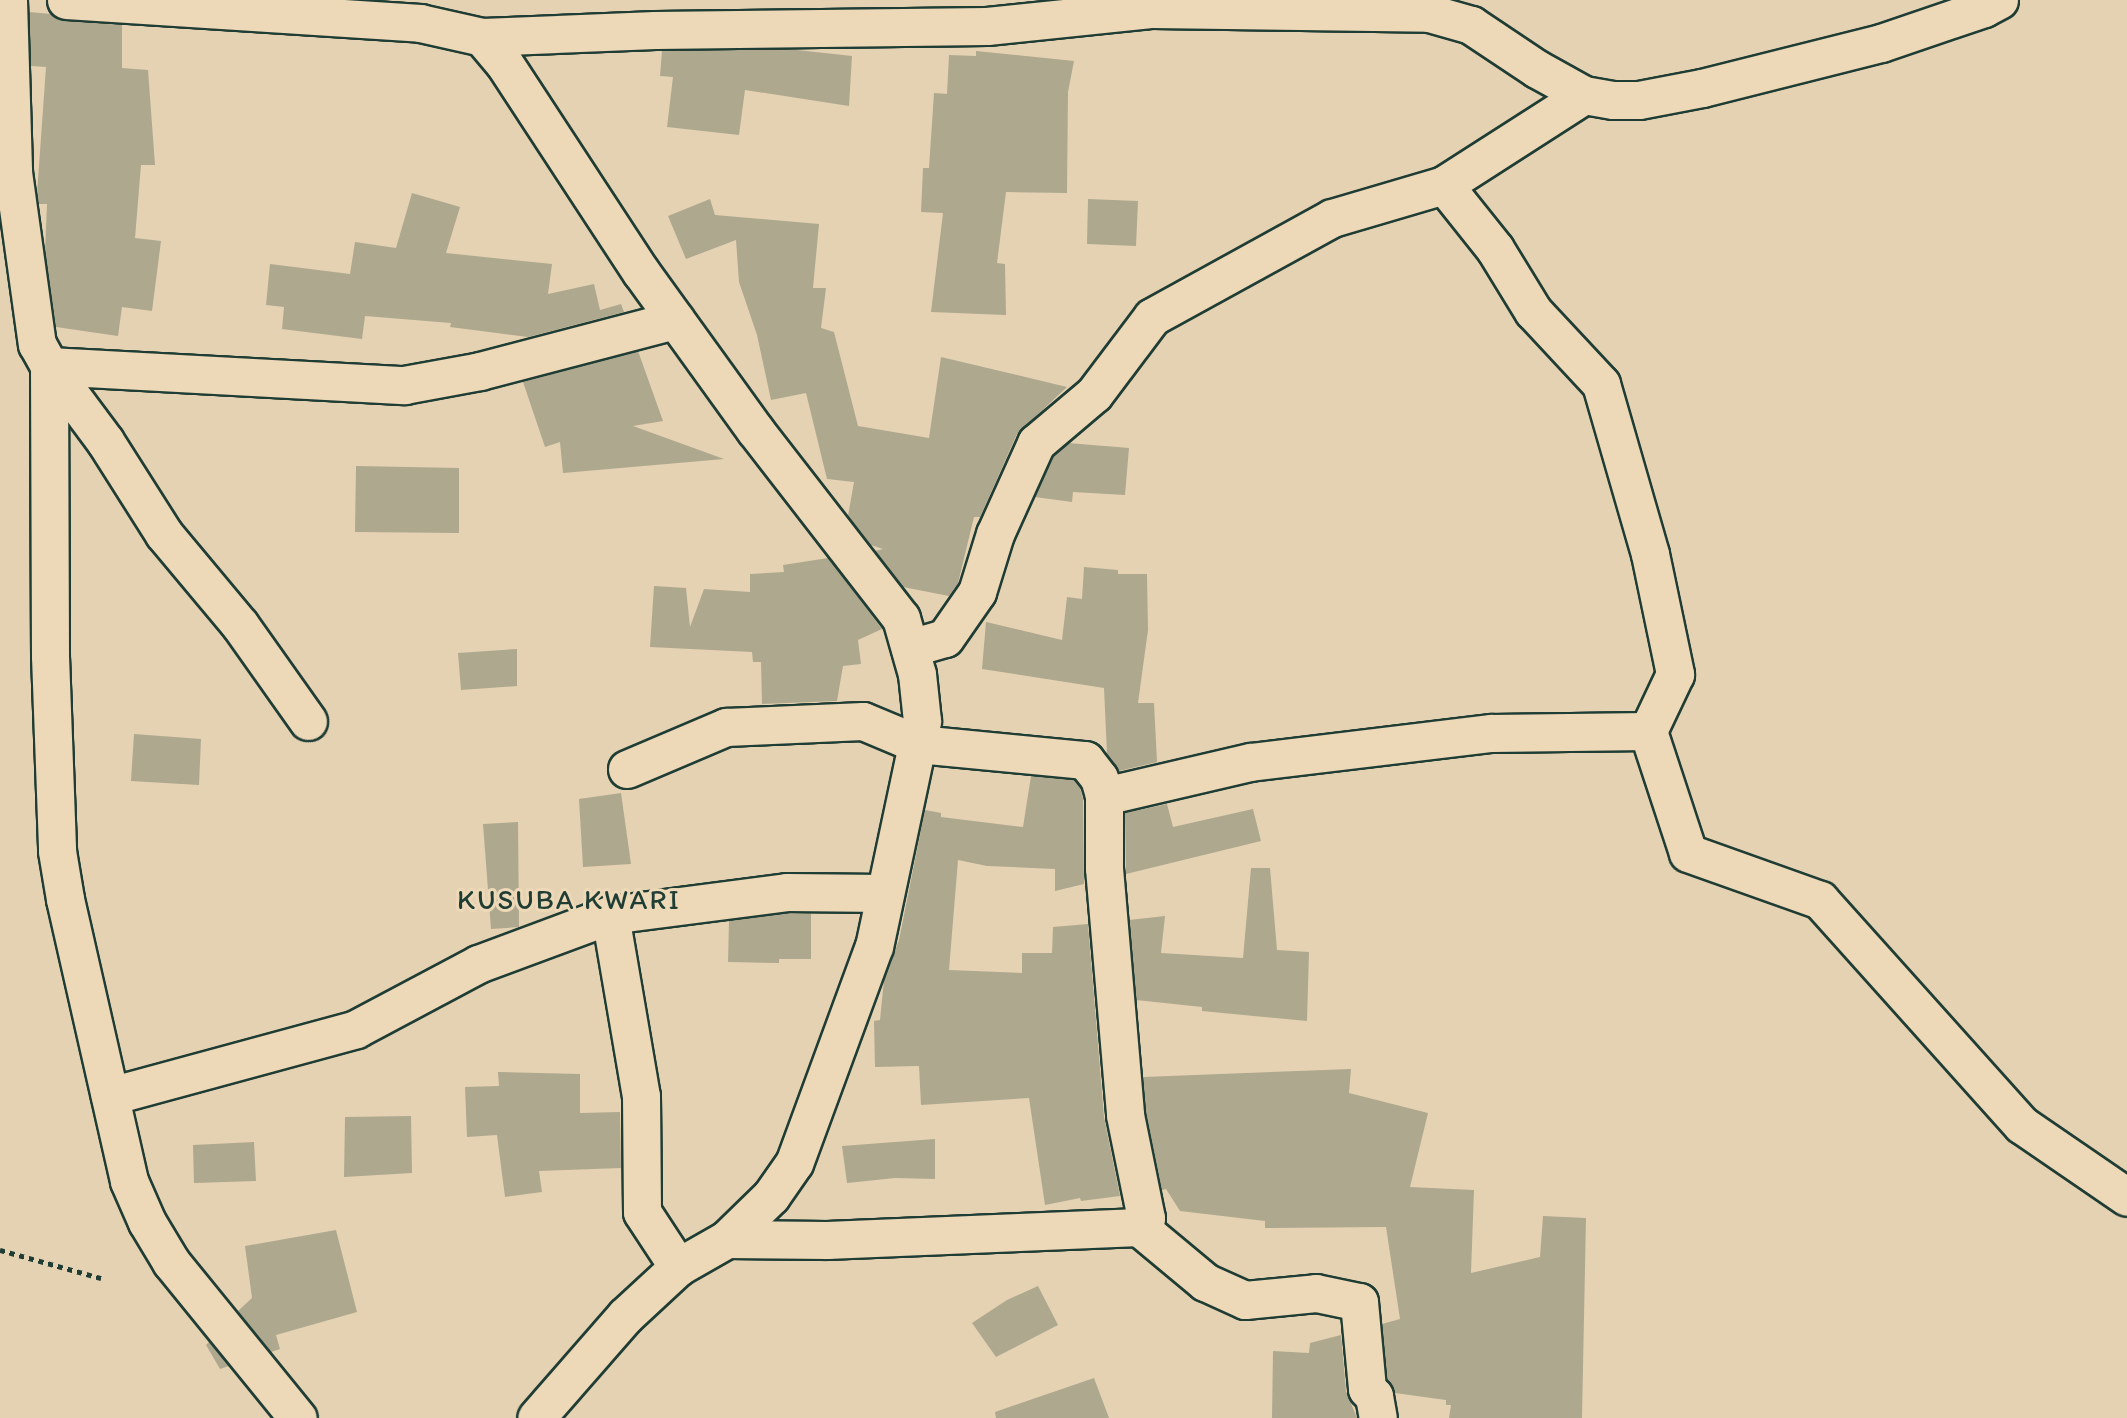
<!DOCTYPE html>
<html>
<head>
<meta charset="utf-8">
<style>
  body { margin:0 }
  #map { position:relative; width:2127px; height:1418px; overflow:hidden; background:#e5d2b2; font-family:Itim,sans-serif }
  div>[style] { position:absolute }
  .building>* { inset:0; background:#aea88f }
  .path>* { height:4.5px; margin-top:-2.25px; transform-origin:0; background:repeating-linear-gradient(90deg,#1f3d34 0 5px,transparent 0 10px) }
  .roads { filter:drop-shadow(2px 0 #1f3d34) drop-shadow(-2px 0 #1f3d34) drop-shadow(0 2px #1f3d34) drop-shadow(0 -2px #1f3d34) }
  .street>* { height:37px; margin:-18.5px; padding:0 18.5px; transform-origin:18.5px; border-radius:18.5px; background:#edd8b7 }
  span { translate:-50% -50%; white-space:nowrap; text-align:center; line-height:1.15; -webkit-text-stroke:6px #edd8b7; paint-order:stroke }
  .quarter-label { font-size:28px; color:#1f3d34; letter-spacing:2px }
</style>
</head>
<body>
<div id="map">
  <div class="building">
    <i style="clip-path:polygon(29px 12px,51px 14px,65px 21px,122px 25px,122px 68px,148px 70px,155px 165px,141px 165px,135px 238px,161px 241px,152px 311px,122px 307px,118px 336px,56px 327px,45px 252px,47px 204px,39px 204px,37px 194px,46px 67px,31px 66px)"></i>
    <i style="clip-path:polygon(788px 49px,852px 56px,849px 106px,745px 90px,739px 135px,667px 127px,673px 77px,660px 76px,662px 51px)"></i>
    <i style="clip-path:polygon(976px 51px,1074px 61px,1068px 92px,1067px 193px,1006px 192px,997px 263px,1005px 264px,1006px 315px,931px 312px,943px 213px,921px 212px,923px 168px,929px 168px,934px 93px,947px 94px,949px 55px,976px 56px)"></i>
    <i style="clip-path:polygon(412px 193px,460px 207px,446px 253px,552px 264px,548px 294px,594px 284px,600px 310px,621px 304px,624px 312px,528px 337px,450px 327px,451px 323px,365px 316px,362px 339px,282px 329px,284px 307px,266px 305px,270px 264px,350px 274px,355px 242px,396px 248px)"></i>
    <i style="clip-path:polygon(710px 199px,715px 215px,819px 224px,813px 288px,826px 288px,821px 328px,834px 332px,858px 426px,929px 438px,941px 357px,1067px 387px,1017px 434px,980px 517px,974px 517px,958px 583px,949px 596px,903px 587px,875px 551px,883px 549px,871px 545px,848px 516px,854px 482px,827px 479px,806px 393px,771px 400px,757px 335px,739px 282px,736px 240px,686px 259px,668px 216px)"></i>
    <i style="clip-path:polygon(1088px 199px,1138px 201px,1136px 246px,1087px 244px)"></i>
    <i style="clip-path:polygon(638px 351px,663px 421px,633px 426px,724px 459px,563px 473px,560px 442px,545px 447px,523px 382px)"></i>
    <i style="clip-path:polygon(1068px 443px,1129px 448px,1125px 495px,1073px 492px,1072px 502px,1035px 497px,1053px 456px)"></i>
    <i style="clip-path:polygon(356px 466px,459px 468px,459px 533px,355px 532px)"></i>
    <i style="clip-path:polygon(828px 558px,882px 629px,858px 640px,861px 664px,843px 666px,837px 701px,762px 704px,761px 662px,753px 662px,752px 652px,650px 647px,654px 586px,686px 588px,690px 627px,704px 589px,750px 592px,750px 574px,784px 572px,783px 565px)"></i>
    <i style="clip-path:polygon(1084px 567px,1118px 570px,1118px 574px,1147px 574px,1148px 630px,1138px 703px,1154px 703px,1157px 762px,1119px 771px,1107px 754px,1104px 688px,982px 669px,986px 622px,1062px 640px,1067px 597px,1082px 599px)"></i>
    <i style="clip-path:polygon(517px 649px,517px 686px,461px 690px,458px 653px)"></i>
    <i style="clip-path:polygon(134px 734px,201px 739px,199px 785px,131px 781px)"></i>
    <i style="clip-path:polygon(1031px 776px,1074px 780px,1080px 788px,1083px 799px,1084px 884px,1055px 891px,1055px 869px,987px 866px,958px 860px,949px 970px,1022px 973px,1022px 953px,1052px 953px,1053px 927px,1088px 924px,1104px 1117px,1120px 1196px,1081px 1201px,1080px 1198px,1045px 1205px,1029px 1098px,921px 1105px,919px 1066px,875px 1067px,874px 1021px,880px 1020px,884px 980px,899px 940px,925px 810px,941px 813px,941px 817px,1023px 827px)"></i>
    <i style="clip-path:polygon(621px 793px,631px 864px,583px 867px,579px 799px)"></i>
    <i style="clip-path:polygon(1167px 804px,1173px 827px,1253px 809px,1261px 841px,1126px 874px,1125px 813px)"></i>
    <i style="clip-path:polygon(518px 822px,519px 927px,491px 929px,483px 824px)"></i>
    <i style="clip-path:polygon(1251px 868px,1270px 868px,1277px 950px,1309px 952px,1307px 1021px,1202px 1011px,1202px 1007px,1136px 1000px,1129px 920px,1165px 916px,1161px 953px,1243px 958px)"></i>
    <i style="clip-path:polygon(788px 913px,811px 913px,811px 959px,779px 959px,779px 963px,728px 962px,729px 921px)"></i>
    <i style="clip-path:polygon(1351px 1069px,1349px 1093px,1428px 1113px,1410px 1187px,1474px 1190px,1471px 1273px,1540px 1257px,1543px 1216px,1586px 1218px,1582px 1418px,1449px 1418px,1451px 1405px,1446px 1405px,1446px 1400px,1395px 1393px,1387px 1380px,1382px 1324px,1400px 1319px,1386px 1227px,1265px 1228px,1265px 1221px,1180px 1211px,1166px 1189px,1162px 1190px,1146px 1112px,1143px 1077px)"></i>
    <i style="clip-path:polygon(498px 1072px,580px 1074px,580px 1113px,620px 1112px,621px 1168px,539px 1171px,542px 1192px,505px 1197px,497px 1135px,467px 1137px,465px 1087px,499px 1086px)"></i>
    <i style="clip-path:polygon(411px 1116px,412px 1173px,344px 1177px,345px 1117px)"></i>
    <i style="clip-path:polygon(935px 1139px,935px 1179px,895px 1178px,847px 1183px,842px 1146px)"></i>
    <i style="clip-path:polygon(254px 1142px,256px 1181px,194px 1183px,193px 1145px)"></i>
    <i style="clip-path:polygon(336px 1230px,357px 1312px,276px 1335px,280px 1349px,271px 1352px,238px 1311px,252px 1298px,245px 1246px)"></i>
    <i style="clip-path:polygon(1038px 1286px,1058px 1325px,996px 1357px,972px 1323px,1007px 1300px)"></i>
    <i style="clip-path:polygon(1341px 1335px,1346px 1391px,1357px 1418px,1272px 1418px,1273px 1351px,1309px 1353px,1310px 1343px)"></i>
    <i style="clip-path:polygon(209px 1342px,229px 1366px,220px 1369px,206px 1345px)"></i>
    <i style="clip-path:polygon(1094px 1378px,1109px 1418px,996px 1418px,995px 1412px)"></i>
  </div>
  <div class="path">
    <i style="left:0;top:1250px;width:105px;rotate:15.5deg"></i>
  </div>
  <div class="roads">
    <div class="street">
      <i style="left:8px;top:0;width:172px;rotate:88.3deg"></i>
      <i style="left:13px;top:172px;width:174px;rotate:82.1deg"></i>
      <i style="left:37px;top:344px;width:25px;rotate:61deg"></i>
      <i style="left:49px;top:366px;width:290px;rotate:89.8deg"></i>
      <i style="left:50px;top:656px;width:195px;rotate:87.9deg"></i>
      <i style="left:57px;top:851px;width:49px;rotate:80.5deg"></i>
      <i style="left:65px;top:899px;width:289px;rotate:77.2deg"></i>
      <i style="left:129px;top:1181px;width:45px;rotate:66.3deg"></i>
      <i style="left:147px;top:1222px;width:47px;rotate:59deg"></i>
      <i style="left:171px;top:1262px;width:201px;rotate:50.9deg"></i>
      <i style="left:66px;top:0;width:355px;rotate:3.7deg"></i>
      <i style="left:420px;top:23px;width:64px;rotate:12.7deg"></i>
      <i style="left:482px;top:37px;width:173px;rotate:-2.3deg"></i>
      <i style="left:655px;top:30px;width:332px;rotate:-0.7deg"></i>
      <i style="left:987px;top:26px;width:166px;rotate:-5.9deg"></i>
      <i style="left:1152px;top:9px;width:277px;rotate:0.8deg"></i>
      <i style="left:1429px;top:13px;width:44px;rotate:15.9deg"></i>
      <i style="left:1471px;top:25px;width:79px;rotate:33.7deg"></i>
      <i style="left:1537px;top:69px;width:54px;rotate:29deg"></i>
      <i style="left:1584px;top:95px;width:29px;rotate:10deg"></i>
      <i style="left:1613px;top:100px;width:26px"></i>
      <i style="left:1639px;top:100px;width:64px;rotate:-10.8deg"></i>
      <i style="left:1702px;top:88px;width:185px;rotate:-14.1deg"></i>
      <i style="left:1881px;top:43px;width:109px;rotate:-18.8deg"></i>
      <i style="left:1984px;top:8px;width:17px;rotate:-28deg"></i>
      <i style="left:482px;top:37px;width:34px;rotate:50deg"></i>
      <i style="left:504px;top:63px;width:250px;rotate:56.8deg"></i>
      <i style="left:641px;top:272px;width:195px;rotate:54.2deg"></i>
      <i style="left:755px;top:430px;width:238px;rotate:52.2deg"></i>
      <i style="left:901px;top:618px;width:58px;rotate:74.1deg"></i>
      <i style="left:917px;top:674px;width:47px;rotate:83.9deg"></i>
      <i style="left:922px;top:721px;width:230px;rotate:102deg"></i>
      <i style="left:874px;top:946px;width:231px;rotate:110.2deg"></i>
      <i style="left:794px;top:1163px;width:40px;rotate:124.9deg"></i>
      <i style="left:771px;top:1196px;width:62px;rotate:135.7deg"></i>
      <i style="left:727px;top:1239px;width:56px;rotate:150.3deg"></i>
      <i style="left:678px;top:1267px;width:72px;rotate:137.2deg"></i>
      <i style="left:625px;top:1316px;width:135px;rotate:131.1deg"></i>
      <i style="left:1584px;top:95px;width:166px;rotate:147.3deg"></i>
      <i style="left:1444px;top:185px;width:82px;rotate:51.4deg"></i>
      <i style="left:1495px;top:249px;width:73px;rotate:58.5deg"></i>
      <i style="left:1533px;top:311px;width:100px;rotate:47deg"></i>
      <i style="left:1601px;top:384px;width:177px;rotate:73.9deg"></i>
      <i style="left:1650px;top:554px;width:123px;rotate:78.2deg"></i>
      <i style="left:1675px;top:674px;width:63px;rotate:115.3deg"></i>
      <i style="left:910px;top:648px;width:36px;rotate:-16deg"></i>
      <i style="left:945px;top:638px;width:56px;rotate:-55.2deg"></i>
      <i style="left:977px;top:592px;width:61px;rotate:-72.8deg"></i>
      <i style="left:995px;top:534px;width:100px;rotate:-65.7deg"></i>
      <i style="left:1036px;top:443px;width:76px;rotate:-40.2deg"></i>
      <i style="left:1094px;top:394px;width:96px;rotate:-53deg"></i>
      <i style="left:1152px;top:317px;width:205px;rotate:-28.8deg"></i>
      <i style="left:1332px;top:218px;width:117px;rotate:-16.4deg"></i>
      <i style="left:308px;top:721px;width:118px;rotate:-125.3deg"></i>
      <i style="left:240px;top:625px;width:119px;rotate:-129.9deg"></i>
      <i style="left:164px;top:534px;width:110px;rotate:-122.4deg"></i>
      <i style="left:105px;top:441px;width:94px;rotate:-126.7deg"></i>
      <i style="left:49px;top:366px;width:356px;rotate:3.1deg"></i>
      <i style="left:404px;top:385px;width:77px;rotate:-10.4deg"></i>
      <i style="left:480px;top:371px;width:202px;rotate:-14.7deg"></i>
      <i style="left:627px;top:769px;width:108px;rotate:-23deg"></i>
      <i style="left:726px;top:727px;width:137px;rotate:-2.5deg"></i>
      <i style="left:863px;top:721px;width:60px;rotate:22.7deg"></i>
      <i style="left:918px;top:744px;width:168px;rotate:5.5deg"></i>
      <i style="left:1085px;top:760px;width:23px;rotate:52deg"></i>
      <i style="left:1099px;top:778px;width:19px;rotate:74deg"></i>
      <i style="left:1104px;top:796px;width:72px;rotate:90deg"></i>
      <i style="left:1104px;top:868px;width:248px;rotate:85.1deg"></i>
      <i style="left:1125px;top:1115px;width:105px;rotate:78.5deg"></i>
      <i style="left:1146px;top:1218px;width:11px;rotate:128deg"></i>
      <i style="left:1104px;top:796px;width:150px;rotate:-13.1deg"></i>
      <i style="left:1250px;top:762px;width:243px;rotate:-6.9deg"></i>
      <i style="left:1491px;top:733px;width:157px;rotate:-0.7deg"></i>
      <i style="left:1648px;top:731px;width:128px;rotate:71.8deg"></i>
      <i style="left:1688px;top:853px;width:140px;rotate:19.6deg"></i>
      <i style="left:1820px;top:900px;width:302px;rotate:48.1deg"></i>
      <i style="left:2022px;top:1125px;width:127px;rotate:34.4deg"></i>
      <i style="left:610px;top:915px;width:184px;rotate:80.3deg"></i>
      <i style="left:641px;top:1096px;width:116px;rotate:89.5deg"></i>
      <i style="left:642px;top:1212px;width:66px;rotate:56.8deg"></i>
      <i style="left:110px;top:1096px;width:255px;rotate:-15.2deg"></i>
      <i style="left:356px;top:1029px;width:138px;rotate:-28deg"></i>
      <i style="left:478px;top:964px;width:141px;rotate:-20.4deg"></i>
      <i style="left:610px;top:915px;width:178px;rotate:-7.4deg"></i>
      <i style="left:787px;top:892px;width:98px;rotate:0.6deg"></i>
      <i style="left:727px;top:1239px;width:100px;rotate:0.6deg"></i>
      <i style="left:827px;top:1240px;width:312px;rotate:-2.4deg"></i>
      <i style="left:1139px;top:1227px;width:86px;rotate:39.8deg"></i>
      <i style="left:1205px;top:1282px;width:44px;rotate:24.2deg"></i>
      <i style="left:1245px;top:1300px;width:71px;rotate:-5.6deg"></i>
      <i style="left:1316px;top:1293px;width:44px;rotate:11.8deg"></i>
      <i style="left:1359px;top:1302px;width:87px;rotate:84.7deg"></i>
      <i style="left:1367px;top:1389px;width:10px;rotate:45deg"></i>
      <i style="left:1374px;top:1396px;width:22px;rotate:80deg"></i>
    </div>
  </div>
  <div class="quarter-label">
    <span style="left:569px;top:899px">KUSUBA KWARI</span>
  </div>
</div>
</body>
</html>
